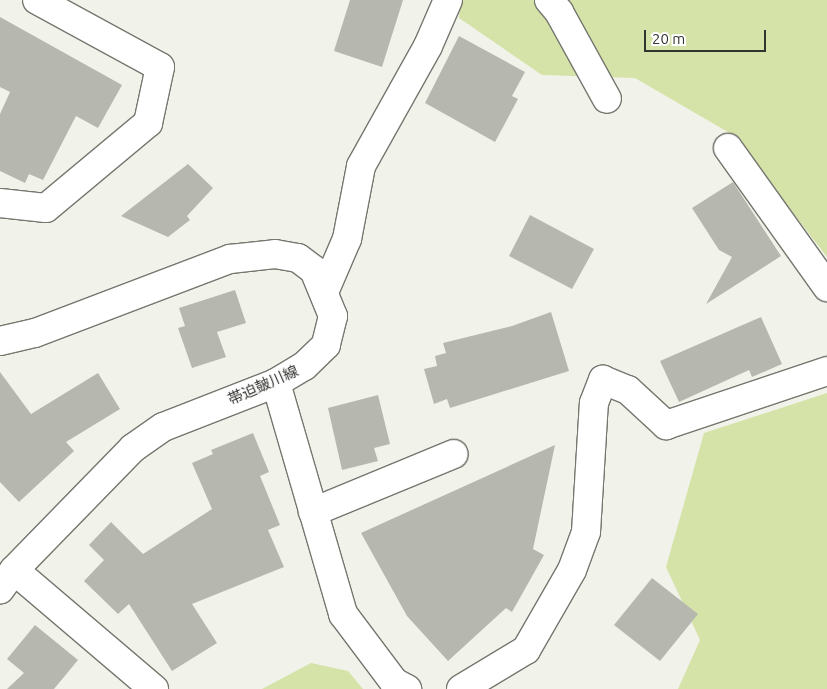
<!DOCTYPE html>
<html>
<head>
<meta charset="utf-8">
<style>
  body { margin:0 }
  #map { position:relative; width:827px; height:689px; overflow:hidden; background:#f1f3ea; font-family:Ubuntu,"Noto Sans JP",sans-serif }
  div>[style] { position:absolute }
  .green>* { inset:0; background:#d5e2a8 }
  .building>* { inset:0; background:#b6b8af }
  .roads { filter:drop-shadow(1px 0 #75776f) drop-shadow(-1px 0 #75776f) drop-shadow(0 1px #75776f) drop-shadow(0 -1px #75776f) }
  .minor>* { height:28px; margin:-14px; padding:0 14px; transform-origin:14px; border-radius:14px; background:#fff }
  span { translate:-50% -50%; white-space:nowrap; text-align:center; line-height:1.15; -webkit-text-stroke:4.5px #fff; paint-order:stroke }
  .street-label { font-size:15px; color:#333430 }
  .scale { position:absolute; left:644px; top:30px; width:122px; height:22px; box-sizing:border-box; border:2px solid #333430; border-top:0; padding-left:6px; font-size:15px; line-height:18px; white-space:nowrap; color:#333430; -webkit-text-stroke:4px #fff; paint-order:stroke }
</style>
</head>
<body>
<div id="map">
  <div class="green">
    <i style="clip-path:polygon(460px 0,827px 0,827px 257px,733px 135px,635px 78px,542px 75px,459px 18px)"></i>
    <i style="clip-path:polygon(827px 393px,827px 689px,678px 689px,700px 640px,666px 567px,704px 433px)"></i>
    <i style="clip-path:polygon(311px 663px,348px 671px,363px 689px,262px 689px)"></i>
  </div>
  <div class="building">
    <i style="clip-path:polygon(350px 0,403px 0,382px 67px,334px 51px)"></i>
    <i style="clip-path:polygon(0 17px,122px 85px,98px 128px,76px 116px,43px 180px,29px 174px,25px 183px,0 171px,0 114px,10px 92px,0 87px)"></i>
    <i style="clip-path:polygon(459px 36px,525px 72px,512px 96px,518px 99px,495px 142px,425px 103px)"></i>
    <i style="clip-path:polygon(188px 164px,213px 188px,187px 216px,190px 220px,168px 237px,121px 216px)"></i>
    <i style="clip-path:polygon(733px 182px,781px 256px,706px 304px,732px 257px,719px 250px,692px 208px)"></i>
    <i style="clip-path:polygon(530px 215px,594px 249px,572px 289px,509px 256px)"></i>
    <i style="clip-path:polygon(235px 290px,246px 323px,217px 332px,226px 357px,192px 368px,178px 328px,185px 326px,179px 308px)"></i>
    <i style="clip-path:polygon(551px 312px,569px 371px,450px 408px,447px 399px,434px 404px,424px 369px,437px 366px,435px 356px,446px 353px,443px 343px,512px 326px)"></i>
    <i style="clip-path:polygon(761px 317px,782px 364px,752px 377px,749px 370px,679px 402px,660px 361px)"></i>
    <i style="clip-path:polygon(0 372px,31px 414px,98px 373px,120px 409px,66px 442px,74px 451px,19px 502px,0 482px)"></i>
    <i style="clip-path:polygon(378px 395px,390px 444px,374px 448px,378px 461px,342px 470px,328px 408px)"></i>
    <i style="clip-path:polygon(253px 433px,269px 472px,260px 476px,280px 525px,268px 530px,284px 567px,192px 604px,217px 643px,172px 671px,129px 604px,118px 614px,84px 581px,104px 560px,89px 545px,111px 522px,143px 554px,212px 509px,192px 463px,213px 454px,211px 450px)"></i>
    <i style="clip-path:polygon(555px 445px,533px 549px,544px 555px,512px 612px,506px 608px,448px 661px,407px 616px,361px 533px)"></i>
    <i style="clip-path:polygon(652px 578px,698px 614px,660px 661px,614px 625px)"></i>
    <i style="clip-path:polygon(35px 625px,78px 660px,54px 689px,7px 689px,24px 673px,7px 659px)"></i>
  </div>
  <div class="roads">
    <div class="minor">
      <i style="left:549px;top:0;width:16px;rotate:50deg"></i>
      <i style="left:559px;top:12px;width:99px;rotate:61.1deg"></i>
      <i style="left:728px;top:148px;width:171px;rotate:54.5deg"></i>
      <i style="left:0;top:203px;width:46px;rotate:6.2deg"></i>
      <i style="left:46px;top:208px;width:133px;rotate:-39.8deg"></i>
      <i style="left:148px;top:123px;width:57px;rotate:-77.9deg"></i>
      <i style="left:160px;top:67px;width:140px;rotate:-151.4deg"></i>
      <i style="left:325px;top:290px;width:56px;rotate:-66.7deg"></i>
      <i style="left:347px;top:239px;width:74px;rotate:-79.1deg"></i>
      <i style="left:361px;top:166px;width:137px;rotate:-60.8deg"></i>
      <i style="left:428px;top:46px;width:50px;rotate:-66.5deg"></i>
      <i style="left:0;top:341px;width:36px;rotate:-13deg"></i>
      <i style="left:35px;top:333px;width:209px;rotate:-20.8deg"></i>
      <i style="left:230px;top:259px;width:45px;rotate:-6.3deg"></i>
      <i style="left:275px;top:254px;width:23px;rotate:10deg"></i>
      <i style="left:298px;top:258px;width:20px;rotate:37deg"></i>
      <i style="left:314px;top:270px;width:50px;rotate:67.6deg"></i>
      <i style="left:333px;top:316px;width:30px;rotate:104deg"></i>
      <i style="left:326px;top:345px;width:30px;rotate:136deg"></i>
      <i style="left:304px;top:366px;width:33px;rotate:149deg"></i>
      <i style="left:276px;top:383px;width:121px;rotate:158.7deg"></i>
      <i style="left:163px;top:427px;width:37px;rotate:145deg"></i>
      <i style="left:133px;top:448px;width:170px;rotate:134.3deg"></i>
      <i style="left:14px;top:570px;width:24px;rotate:126deg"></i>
      <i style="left:276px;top:383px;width:241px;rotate:73.8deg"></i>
      <i style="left:343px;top:614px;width:85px;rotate:53.1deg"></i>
      <i style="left:394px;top:682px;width:15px;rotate:28deg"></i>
      <i style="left:313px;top:512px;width:152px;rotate:-22.4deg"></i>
      <i style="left:14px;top:570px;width:184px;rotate:40.4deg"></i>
      <i style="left:461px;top:689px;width:76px;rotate:-31deg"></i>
      <i style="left:526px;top:650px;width:92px;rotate:-60.1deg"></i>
      <i style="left:572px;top:570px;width:40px;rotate:-69.8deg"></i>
      <i style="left:586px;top:532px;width:129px;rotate:-86.5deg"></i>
      <i style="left:594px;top:403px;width:25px;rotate:-69deg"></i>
      <i style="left:603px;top:380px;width:27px;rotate:22deg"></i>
      <i style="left:628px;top:390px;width:52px;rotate:42.6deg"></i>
      <i style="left:666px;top:425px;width:170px;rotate:-18.5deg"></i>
    </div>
  </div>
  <div class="street-label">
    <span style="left:263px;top:385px;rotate:-24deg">帯迫皷川線</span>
  </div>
  <div class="scale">20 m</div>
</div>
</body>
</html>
